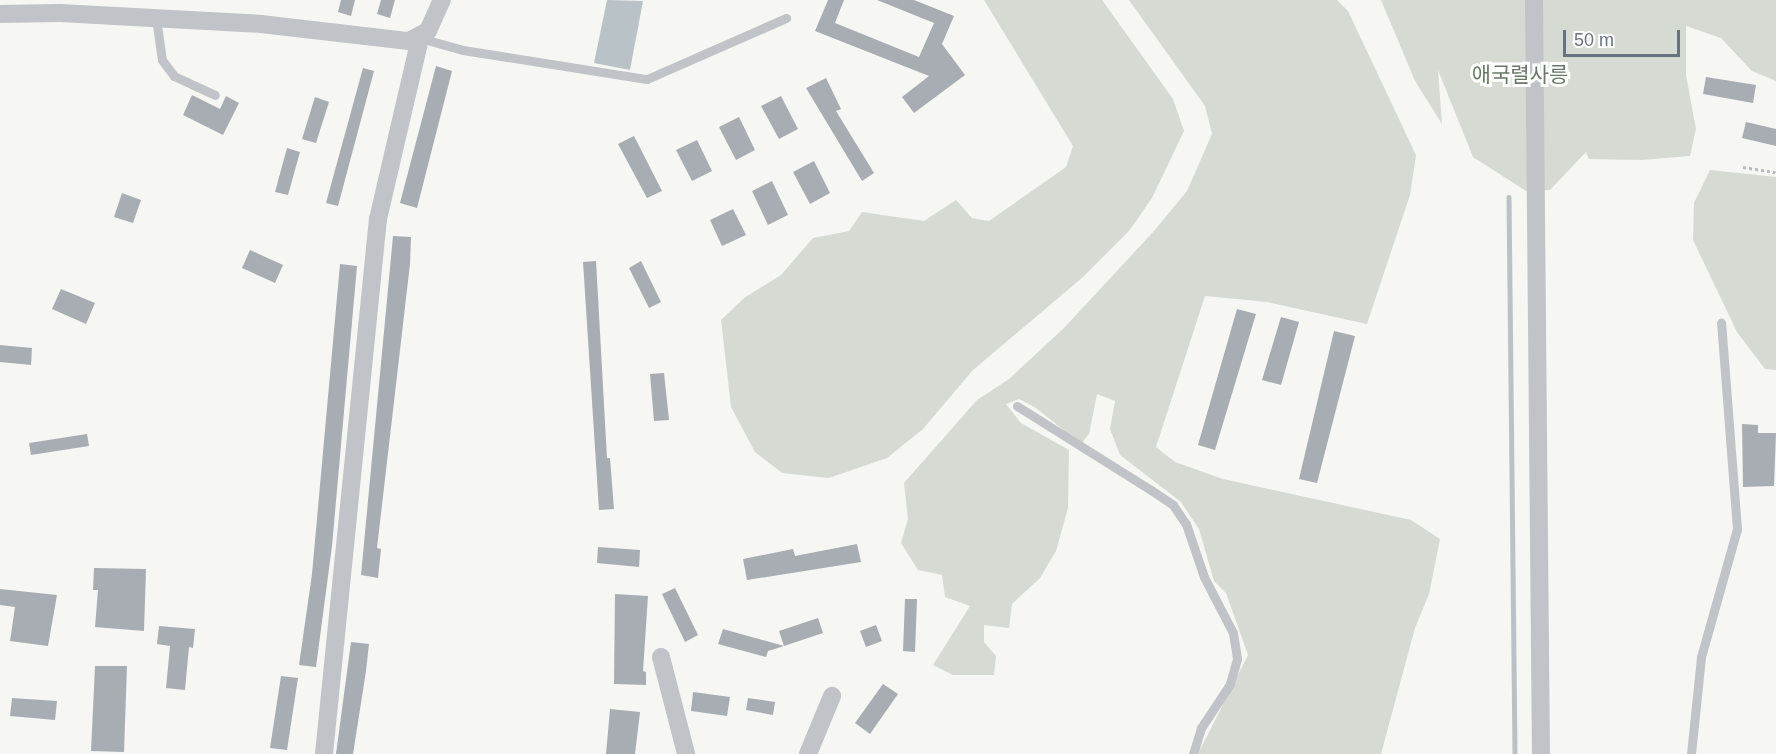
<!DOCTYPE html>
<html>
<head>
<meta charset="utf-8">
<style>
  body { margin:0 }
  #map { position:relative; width:1776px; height:754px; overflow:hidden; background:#f6f6f3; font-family:Helvetica,"Noto Sans KR",sans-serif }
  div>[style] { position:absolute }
  .green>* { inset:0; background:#d5dbd3 }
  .water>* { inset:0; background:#b9c2c7 }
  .stream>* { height:4.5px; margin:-2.25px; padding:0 2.25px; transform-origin:2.25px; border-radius:2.25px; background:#b9c2c7 }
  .building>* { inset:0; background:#a8adb3 }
  .path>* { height:3px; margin-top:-1.5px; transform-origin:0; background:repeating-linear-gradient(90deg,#b8babd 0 3px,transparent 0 6px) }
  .service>* { height:9px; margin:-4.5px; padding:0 4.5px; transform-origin:4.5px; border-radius:4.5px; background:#c0c3c7 }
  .minor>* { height:18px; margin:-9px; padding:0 9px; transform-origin:9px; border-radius:9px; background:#c0c3c7 }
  span { translate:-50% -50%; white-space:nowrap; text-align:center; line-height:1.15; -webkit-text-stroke:6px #fff; paint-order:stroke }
  .park-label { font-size:21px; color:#687966 }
  .scale { position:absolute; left:1563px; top:30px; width:117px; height:27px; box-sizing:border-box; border:3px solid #687381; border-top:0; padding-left:8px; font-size:18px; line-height:21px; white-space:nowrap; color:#687381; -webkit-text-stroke:4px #fff; paint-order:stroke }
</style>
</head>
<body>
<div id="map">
  <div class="green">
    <i style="clip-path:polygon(984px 0,1102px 0,1173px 99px,1184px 131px,1152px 198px,1129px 231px,1083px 277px,973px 370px,923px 429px,887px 458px,829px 478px,782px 473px,755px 452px,731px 407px,721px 320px,744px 298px,781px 275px,813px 238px,849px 231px,862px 212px,924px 221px,956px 200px,972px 218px,989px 221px,1066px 167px,1073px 146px)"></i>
    <i style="clip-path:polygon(1129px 0,1337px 0,1348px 11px,1416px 155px,1410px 195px,1367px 324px,1267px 302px,1205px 296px,1156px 447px,1175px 462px,1223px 479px,1411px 520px,1440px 539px,1429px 594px,1415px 628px,1381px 754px,1198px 754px,1248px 655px,1226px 593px,1214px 581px,1199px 529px,1181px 502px,1120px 455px,1110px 429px,1115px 401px,1097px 394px,1089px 434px,1081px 444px,1036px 408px,1019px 399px,1006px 404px,1021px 423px,1069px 450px,1068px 508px,1056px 551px,1040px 578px,1012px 604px,1009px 628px,984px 625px,984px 642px,996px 656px,994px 675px,953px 675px,933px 665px,970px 606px,945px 597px,942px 575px,918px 570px,901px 543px,908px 519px,904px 483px,977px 400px,1009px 379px,1064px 328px,1154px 231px,1187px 191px,1212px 134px,1205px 106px)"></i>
    <i style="clip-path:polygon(1381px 0,1776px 0,1776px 81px,1752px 71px,1721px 38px,1686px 26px,1686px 75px,1696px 129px,1690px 156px,1642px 160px,1589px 159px,1586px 152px,1550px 190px,1526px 191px,1473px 157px,1438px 70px,1442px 124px,1415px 81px)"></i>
    <i style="clip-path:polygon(1710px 170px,1776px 177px,1776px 370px,1765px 369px,1737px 332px,1693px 240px,1694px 203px)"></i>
  </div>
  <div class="water">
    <i style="clip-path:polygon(607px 0,643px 1px,630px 70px,594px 63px)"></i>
  </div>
  <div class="stream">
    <i style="left:1509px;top:197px;width:557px;rotate:89.38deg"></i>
  </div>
  <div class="building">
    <i style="clip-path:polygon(341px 0,355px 0,351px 16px,338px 12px)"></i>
    <i style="clip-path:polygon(381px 0,395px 0,390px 18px,377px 14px)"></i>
    <i style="clip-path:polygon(828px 0,844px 0,835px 23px,919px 57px,934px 23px,877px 0,914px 0,954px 16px,942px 44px,965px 75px,914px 113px,902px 97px,929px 76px,815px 31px)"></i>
    <i style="clip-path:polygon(436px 66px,452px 71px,417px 208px,400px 203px)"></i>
    <i style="clip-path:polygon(363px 68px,374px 71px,338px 206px,326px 203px)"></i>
    <i style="clip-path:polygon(1706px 77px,1756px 85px,1753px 103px,1703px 94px)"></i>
    <i style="clip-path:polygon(826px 78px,841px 109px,836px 111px,874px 173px,862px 181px,806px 88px)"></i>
    <i style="clip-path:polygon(192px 95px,220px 109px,226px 96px,239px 103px,223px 135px,183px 115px)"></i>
    <i style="clip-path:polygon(781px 96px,798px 129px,779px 139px,761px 106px)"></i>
    <i style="clip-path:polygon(315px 97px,329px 102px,316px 143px,302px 139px)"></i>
    <i style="clip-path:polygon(739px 117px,755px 150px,736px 160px,719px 127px)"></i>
    <i style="clip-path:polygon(1746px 122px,1776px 129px,1776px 146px,1742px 138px)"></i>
    <i style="clip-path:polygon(634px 136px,662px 191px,647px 198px,618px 144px)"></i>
    <i style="clip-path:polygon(697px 140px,712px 171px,692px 181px,676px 150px)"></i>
    <i style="clip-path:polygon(287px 148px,300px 152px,288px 195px,275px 192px)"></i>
    <i style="clip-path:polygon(814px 161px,830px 193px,810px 204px,793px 172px)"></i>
    <i style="clip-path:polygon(772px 181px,788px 215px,768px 225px,752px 191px)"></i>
    <i style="clip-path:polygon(122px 193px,141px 200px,133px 223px,114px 217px)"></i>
    <i style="clip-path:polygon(733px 209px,746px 235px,722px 246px,710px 220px)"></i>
    <i style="clip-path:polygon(393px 236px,411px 237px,410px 264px,377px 548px,381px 549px,378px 578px,361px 575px)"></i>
    <i style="clip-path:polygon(250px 250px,283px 265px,275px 283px,242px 268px)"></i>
    <i style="clip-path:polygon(596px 261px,607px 458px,610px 458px,614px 509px,599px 510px,583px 262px)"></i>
    <i style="clip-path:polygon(641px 261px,661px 302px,649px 308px,629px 268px)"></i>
    <i style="clip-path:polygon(340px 264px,357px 266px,332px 546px,316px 667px,299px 665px,312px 574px)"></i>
    <i style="clip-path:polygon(61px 289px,95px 303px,86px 324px,52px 309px)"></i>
    <i style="clip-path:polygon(1237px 309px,1256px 314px,1215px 450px,1198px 445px)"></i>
    <i style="clip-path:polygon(1281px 317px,1299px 322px,1281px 385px,1262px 380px)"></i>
    <i style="clip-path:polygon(1334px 331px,1355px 336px,1317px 483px,1299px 479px)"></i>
    <i style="clip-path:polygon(0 345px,32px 348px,31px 365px,0 362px)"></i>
    <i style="clip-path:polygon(664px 373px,669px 420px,654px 421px,650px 374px)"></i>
    <i style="clip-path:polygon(1742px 424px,1758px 425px,1758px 433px,1776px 433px,1774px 486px,1743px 487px)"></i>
    <i style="clip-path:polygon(87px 434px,89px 446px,31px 455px,29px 443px)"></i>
    <i style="clip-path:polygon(857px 544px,861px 562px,747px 580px,743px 559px,793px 549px,795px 556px)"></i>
    <i style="clip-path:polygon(598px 547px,640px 550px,639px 567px,597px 563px)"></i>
    <i style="clip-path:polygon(94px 568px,146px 569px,144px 631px,95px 627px,98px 590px,93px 590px)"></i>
    <i style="clip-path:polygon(675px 588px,698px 635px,685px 642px,662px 594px)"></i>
    <i style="clip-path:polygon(0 589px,57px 595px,48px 646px,10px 641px,15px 607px,0 605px)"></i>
    <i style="clip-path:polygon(615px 594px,648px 596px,643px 671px,646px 672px,646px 685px,614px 684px)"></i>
    <i style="clip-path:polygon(905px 599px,917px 599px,915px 652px,903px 651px)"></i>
    <i style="clip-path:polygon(818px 618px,823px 633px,784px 646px,779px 631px)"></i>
    <i style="clip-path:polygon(876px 625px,882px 641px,866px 647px,860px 631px)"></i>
    <i style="clip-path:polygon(159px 626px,195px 629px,193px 648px,189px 647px,185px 690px,166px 688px,170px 646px,157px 644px)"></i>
    <i style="clip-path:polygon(723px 629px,784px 646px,768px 651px,766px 657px,718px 644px)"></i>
    <i style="clip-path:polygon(351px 642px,369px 644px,366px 671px,353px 754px,336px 754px)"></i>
    <i style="clip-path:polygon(95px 666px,127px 666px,124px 752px,91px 751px)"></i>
    <i style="clip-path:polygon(281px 676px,298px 678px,287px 750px,270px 748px)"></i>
    <i style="clip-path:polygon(883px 684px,898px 694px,870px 734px,855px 723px)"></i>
    <i style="clip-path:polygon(693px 692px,730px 697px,727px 716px,691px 711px)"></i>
    <i style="clip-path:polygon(12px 698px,57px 701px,55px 720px,10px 716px)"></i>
    <i style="clip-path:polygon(748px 698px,775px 702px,773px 715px,746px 710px)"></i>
    <i style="clip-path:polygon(610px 709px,640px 712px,635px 754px,606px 754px)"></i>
  </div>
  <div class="path">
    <i style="left:1743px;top:167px;width:33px;rotate:9deg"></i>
  </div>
  <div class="service">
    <i style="left:156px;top:18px;width:42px;rotate:81.9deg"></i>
    <i style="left:162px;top:60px;width:20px;rotate:53deg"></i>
    <i style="left:174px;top:76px;width:45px;rotate:24.9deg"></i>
    <i style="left:420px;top:38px;width:45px;rotate:15.6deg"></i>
    <i style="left:463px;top:50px;width:186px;rotate:9deg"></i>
    <i style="left:647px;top:79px;width:152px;rotate:-23.7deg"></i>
    <i style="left:1017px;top:406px;width:158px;rotate:32.1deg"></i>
    <i style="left:1151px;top:490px;width:27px;rotate:34deg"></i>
    <i style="left:1173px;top:505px;width:23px;rotate:56deg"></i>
    <i style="left:1186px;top:524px;width:56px;rotate:71.2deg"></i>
    <i style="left:1204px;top:577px;width:63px;rotate:62.6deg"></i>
    <i style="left:1233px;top:633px;width:26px;rotate:81deg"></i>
    <i style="left:1237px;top:659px;width:26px;rotate:106deg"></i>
    <i style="left:1230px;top:684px;width:53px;rotate:123.4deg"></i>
    <i style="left:1201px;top:728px;width:27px;rotate:107deg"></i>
    <i style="left:1691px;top:754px;width:98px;rotate:-84.1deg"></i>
    <i style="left:1701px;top:657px;width:133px;rotate:-74.3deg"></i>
    <i style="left:1737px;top:529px;width:207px;rotate:-94.4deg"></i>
  </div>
  <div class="minor">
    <i style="left:1534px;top:0;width:754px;rotate:89.47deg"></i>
    <i style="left:0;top:14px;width:60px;rotate:-1deg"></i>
    <i style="left:60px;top:13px;width:201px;rotate:3.1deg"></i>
    <i style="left:261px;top:24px;width:149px;rotate:6.6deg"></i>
    <i style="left:409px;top:41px;width:21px;rotate:-28deg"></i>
    <i style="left:428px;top:31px;width:34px;rotate:-66deg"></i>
    <i style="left:661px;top:657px;width:100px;rotate:75.5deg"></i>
    <i style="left:324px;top:754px;width:538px;rotate:-84.24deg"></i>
    <i style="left:378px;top:219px;width:186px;rotate:-76.9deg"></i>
    <i style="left:808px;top:754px;width:63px;rotate:-67.5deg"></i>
  </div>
  <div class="park-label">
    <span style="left:1520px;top:75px">애국렬사릉</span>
  </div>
  <div class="scale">50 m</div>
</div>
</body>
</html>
